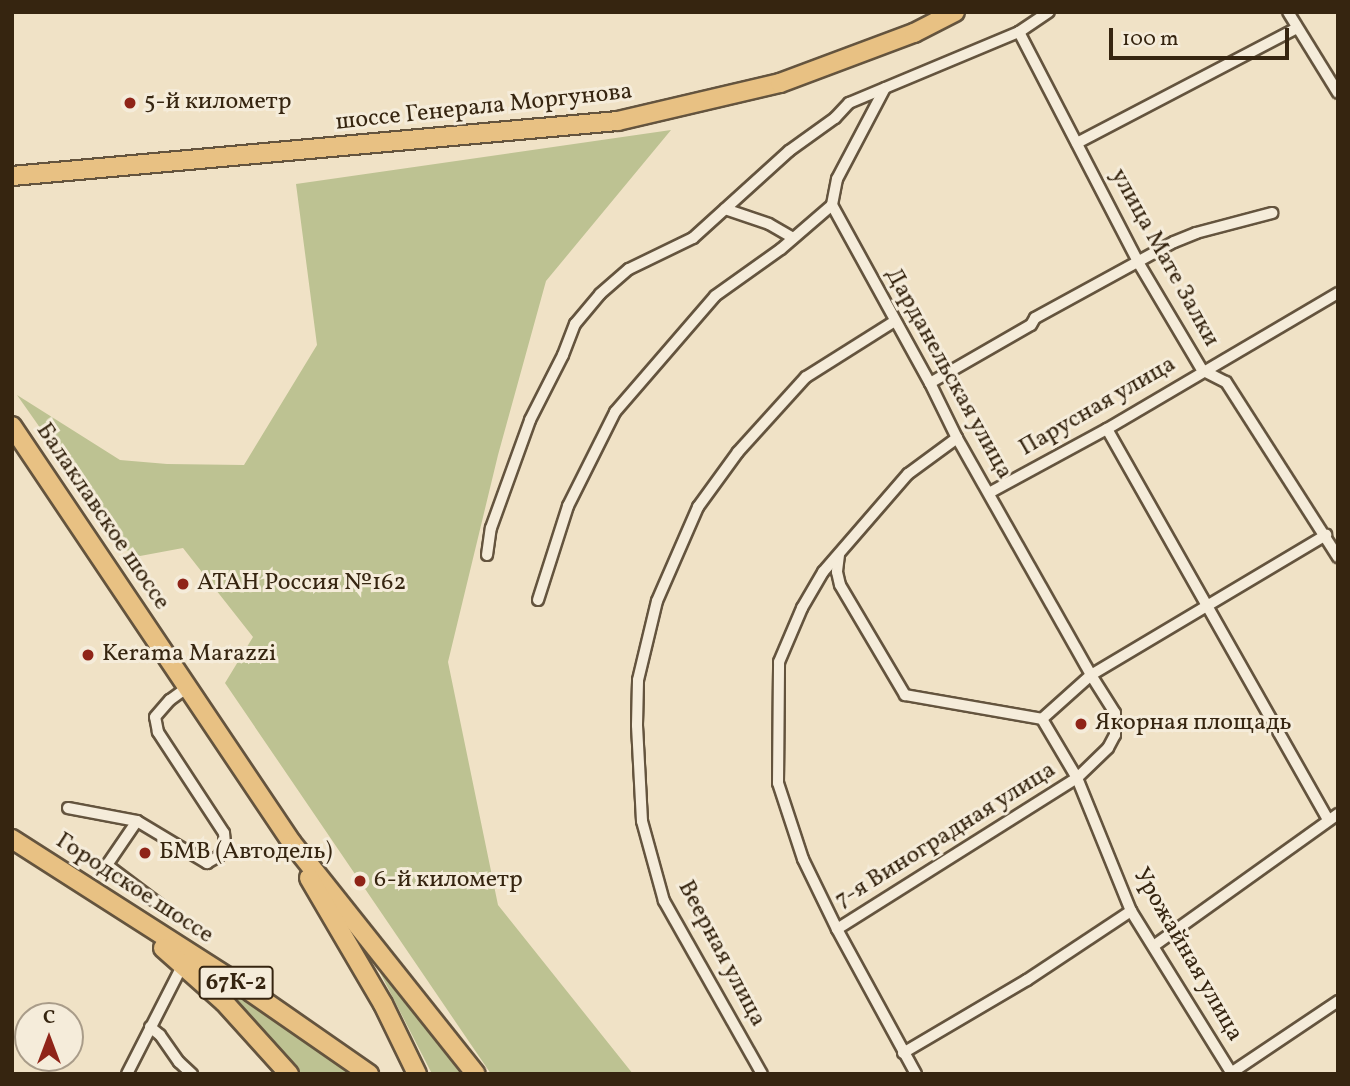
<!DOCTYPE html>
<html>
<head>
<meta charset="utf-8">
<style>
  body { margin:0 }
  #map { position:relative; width:1350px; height:1086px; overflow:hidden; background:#f0e2c6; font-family:Vollkorn,serif }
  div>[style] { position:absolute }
  .green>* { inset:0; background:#bdc292 }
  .roads { filter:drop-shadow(2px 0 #64543e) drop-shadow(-2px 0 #64543e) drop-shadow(0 2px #64543e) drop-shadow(0 -2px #64543e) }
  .street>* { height:10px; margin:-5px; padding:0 5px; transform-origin:5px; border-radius:5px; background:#f5ecda }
  .primary>* { height:18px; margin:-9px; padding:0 9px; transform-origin:9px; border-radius:9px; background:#e8c183 }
  .dots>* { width:19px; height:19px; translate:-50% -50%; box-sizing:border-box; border:4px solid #f5ecda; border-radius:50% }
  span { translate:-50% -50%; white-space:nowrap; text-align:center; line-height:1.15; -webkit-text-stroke:6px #f5ecda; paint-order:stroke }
  .shield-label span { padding:2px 5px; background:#f5ecda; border:2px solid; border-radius:5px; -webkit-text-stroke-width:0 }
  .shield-label { font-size:23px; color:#362510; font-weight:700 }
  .poi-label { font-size:24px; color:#362510 }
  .left { translate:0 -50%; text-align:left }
  .street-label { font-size:24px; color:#362510 }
  .frame { position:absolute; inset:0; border:14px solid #362510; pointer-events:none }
  .north { position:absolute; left:14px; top:1002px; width:70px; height:70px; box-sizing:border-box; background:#f5ecda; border:2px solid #a99c89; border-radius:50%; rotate:0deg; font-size:19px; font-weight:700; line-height:28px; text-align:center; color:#362510 }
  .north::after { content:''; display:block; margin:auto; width:24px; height:32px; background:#8f2418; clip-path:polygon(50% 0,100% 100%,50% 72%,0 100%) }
  .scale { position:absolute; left:1109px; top:28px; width:180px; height:32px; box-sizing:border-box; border:4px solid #362510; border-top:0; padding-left:9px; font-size:21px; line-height:24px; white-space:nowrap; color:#362510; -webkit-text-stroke:5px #f5ecda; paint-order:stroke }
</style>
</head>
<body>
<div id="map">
  <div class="green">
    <i style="clip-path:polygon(671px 130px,546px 281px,498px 455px,448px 662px,498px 905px,633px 1074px,491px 1074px,225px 683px,253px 637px,183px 548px,140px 556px,126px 550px,17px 395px,120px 460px,167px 464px,244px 465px,317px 345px,296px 184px)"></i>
    <i style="clip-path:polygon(369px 951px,469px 1074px,431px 1072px)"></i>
    <i style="clip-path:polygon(221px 980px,354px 1074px,299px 1074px,222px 987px)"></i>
  </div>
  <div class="roads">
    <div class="street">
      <i style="left:1288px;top:12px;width:95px;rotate:58.3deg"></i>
      <i style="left:1019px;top:32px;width:259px;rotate:62.6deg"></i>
      <i style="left:1138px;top:262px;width:126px;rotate:59.3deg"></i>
      <i style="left:1202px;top:370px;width:27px;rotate:27deg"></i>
      <i style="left:1226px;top:382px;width:208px;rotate:57.4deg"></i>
      <i style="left:885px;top:88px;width:103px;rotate:117.8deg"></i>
      <i style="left:837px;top:179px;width:26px;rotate:101deg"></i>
      <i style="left:832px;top:205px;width:203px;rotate:61.2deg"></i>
      <i style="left:930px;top:383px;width:61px;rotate:63.9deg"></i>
      <i style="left:957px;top:438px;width:272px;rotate:60.5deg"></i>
      <i style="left:1091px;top:675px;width:274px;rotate:-30.8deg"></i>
      <i style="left:1077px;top:143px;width:248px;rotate:-27.6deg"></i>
      <i style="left:725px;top:209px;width:46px;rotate:18.8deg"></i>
      <i style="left:769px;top:224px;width:28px;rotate:30deg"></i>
      <i style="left:930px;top:383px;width:116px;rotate:-29.9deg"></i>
      <i style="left:1031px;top:325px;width:8px;rotate:-60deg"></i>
      <i style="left:1035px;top:318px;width:158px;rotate:-28.7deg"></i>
      <i style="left:1174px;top:242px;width:24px;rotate:-22deg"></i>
      <i style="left:1196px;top:233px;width:79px;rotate:-14.7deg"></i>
      <i style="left:1107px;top:429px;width:449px;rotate:60.5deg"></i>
      <i style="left:989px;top:493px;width:134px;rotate:-28.5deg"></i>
      <i style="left:1107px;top:429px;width:268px;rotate:-30.5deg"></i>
      <i style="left:487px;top:555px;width:27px;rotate:-82deg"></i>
      <i style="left:491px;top:528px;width:115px;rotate:-70.1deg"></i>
      <i style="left:530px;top:420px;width:73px;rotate:-63.1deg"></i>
      <i style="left:563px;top:355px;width:33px;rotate:-69deg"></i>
      <i style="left:575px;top:324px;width:39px;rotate:-50deg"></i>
      <i style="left:600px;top:294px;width:38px;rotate:-41deg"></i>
      <i style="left:629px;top:269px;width:71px;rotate:-25.8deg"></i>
      <i style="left:693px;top:238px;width:130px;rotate:-42.2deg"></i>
      <i style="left:789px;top:151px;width:57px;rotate:-35.7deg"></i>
      <i style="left:835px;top:118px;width:21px;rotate:-47deg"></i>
      <i style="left:849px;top:103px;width:184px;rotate:-22.7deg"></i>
      <i style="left:1019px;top:32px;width:36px;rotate:-34deg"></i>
      <i style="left:839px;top:555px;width:17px;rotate:97deg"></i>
      <i style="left:837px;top:572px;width:13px;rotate:77deg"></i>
      <i style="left:840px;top:585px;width:128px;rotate:59.4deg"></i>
      <i style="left:905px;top:695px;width:139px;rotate:9.9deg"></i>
      <i style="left:538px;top:600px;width:99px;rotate:-72.3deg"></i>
      <i style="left:568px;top:506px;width:105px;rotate:-63.4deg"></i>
      <i style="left:615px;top:412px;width:153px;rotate:-49.2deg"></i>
      <i style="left:715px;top:296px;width:81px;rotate:-35.5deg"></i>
      <i style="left:781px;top:249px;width:67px;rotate:-40.8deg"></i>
      <i style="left:68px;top:808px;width:70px;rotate:10.7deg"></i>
      <i style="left:137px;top:821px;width:82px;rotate:31deg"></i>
      <i style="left:207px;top:863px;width:14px;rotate:-30deg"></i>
      <i style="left:219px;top:856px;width:13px;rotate:-63deg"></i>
      <i style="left:225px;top:844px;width:11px;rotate:-95deg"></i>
      <i style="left:224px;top:833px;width:121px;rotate:-123.2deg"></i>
      <i style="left:158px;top:732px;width:15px;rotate:-101deg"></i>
      <i style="left:155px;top:717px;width:23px;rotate:-49deg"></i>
      <i style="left:170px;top:700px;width:22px;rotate:-36deg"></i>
      <i style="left:137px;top:821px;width:53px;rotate:124.3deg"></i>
      <i style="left:107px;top:865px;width:81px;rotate:37deg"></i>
      <i style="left:837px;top:929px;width:284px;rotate:-32.2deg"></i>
      <i style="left:1077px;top:778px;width:43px;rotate:-44.1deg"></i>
      <i style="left:1108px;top:748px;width:15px;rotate:-62deg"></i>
      <i style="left:1115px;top:735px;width:22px;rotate:-90deg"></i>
      <i style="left:1115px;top:713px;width:45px;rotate:-122.3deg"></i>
      <i style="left:1091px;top:675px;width:66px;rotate:138.1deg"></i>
      <i style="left:1042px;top:719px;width:69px;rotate:59.3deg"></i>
      <i style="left:1077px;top:778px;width:144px;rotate:67.9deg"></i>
      <i style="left:1131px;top:911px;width:192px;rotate:58.2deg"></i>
      <i style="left:1155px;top:945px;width:225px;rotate:-35.6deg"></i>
      <i style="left:150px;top:1027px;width:13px;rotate:39deg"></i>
      <i style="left:160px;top:1035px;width:33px;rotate:55deg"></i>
      <i style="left:179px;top:1062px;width:18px;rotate:43deg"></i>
      <i style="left:903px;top:1053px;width:144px;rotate:-30.5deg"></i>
      <i style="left:1027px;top:980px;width:125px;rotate:-33.6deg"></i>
      <i style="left:1231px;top:1073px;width:129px;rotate:-33.9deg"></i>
      <i style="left:127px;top:1074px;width:123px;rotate:-63deg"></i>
      <i style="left:762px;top:1074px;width:199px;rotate:-119.5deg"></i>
      <i style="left:664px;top:901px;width:83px;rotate:-105.4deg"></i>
      <i style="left:642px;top:821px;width:96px;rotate:-93deg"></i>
      <i style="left:637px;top:725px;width:45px;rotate:-88.7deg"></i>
      <i style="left:638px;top:680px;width:81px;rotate:-76.5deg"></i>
      <i style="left:657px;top:601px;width:103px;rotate:-66.4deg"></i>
      <i style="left:698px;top:507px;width:68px;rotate:-54deg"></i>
      <i style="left:738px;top:452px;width:101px;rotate:-47.8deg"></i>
      <i style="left:806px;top:377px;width:105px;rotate:-32.2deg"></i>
      <i style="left:916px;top:1074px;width:165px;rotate:-118.6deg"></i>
      <i style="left:837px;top:929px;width:78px;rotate:-115.9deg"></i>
      <i style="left:803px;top:859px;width:80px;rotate:-108.2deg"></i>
      <i style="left:778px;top:783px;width:121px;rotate:-89.5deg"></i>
      <i style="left:779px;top:662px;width:59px;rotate:-66.9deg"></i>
      <i style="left:802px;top:608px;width:42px;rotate:-59.7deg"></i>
      <i style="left:823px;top:572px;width:130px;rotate:-49.1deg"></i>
      <i style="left:908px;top:474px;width:61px;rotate:-36.3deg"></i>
    </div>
    <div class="primary">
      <i style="left:12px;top:176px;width:608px;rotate:-5.19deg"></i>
      <i style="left:618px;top:121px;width:166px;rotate:-13.2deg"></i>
      <i style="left:780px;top:83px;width:143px;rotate:-20.5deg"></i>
      <i style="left:914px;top:33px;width:46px;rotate:-27.1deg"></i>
      <i style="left:12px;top:426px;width:502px;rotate:56.12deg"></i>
      <i style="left:292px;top:843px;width:295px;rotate:51.5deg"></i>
      <i style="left:12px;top:839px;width:284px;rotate:32.6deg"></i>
      <i style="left:251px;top:992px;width:144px;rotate:34.8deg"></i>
      <i style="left:309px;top:878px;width:146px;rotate:59.6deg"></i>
      <i style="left:383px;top:1004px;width:78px;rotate:64.1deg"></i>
      <i style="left:163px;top:948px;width:81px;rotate:41.5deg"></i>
      <i style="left:224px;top:1002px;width:97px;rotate:47.9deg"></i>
    </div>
  </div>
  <div class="dots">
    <i style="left:130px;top:103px;background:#8f2418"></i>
    <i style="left:183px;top:584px;background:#8f2418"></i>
    <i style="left:88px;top:655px;background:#8f2418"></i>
    <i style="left:1081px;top:724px;background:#8f2418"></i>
    <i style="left:145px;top:853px;background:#8f2418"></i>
    <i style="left:360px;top:881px;background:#8f2418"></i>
  </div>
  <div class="shield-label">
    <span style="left:236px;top:983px">67К-2</span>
  </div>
  <div class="poi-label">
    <span class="left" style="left:144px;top:103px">5-й километр</span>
    <span class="left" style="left:197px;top:584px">АТАН Россия №162</span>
    <span class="left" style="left:102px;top:655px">Kerama Marazzi</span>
    <span class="left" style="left:1095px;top:724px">Якорная площадь</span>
    <span class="left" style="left:159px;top:853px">БМВ (Автодель)</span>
    <span class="left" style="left:374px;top:881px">6-й километр</span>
  </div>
  <div class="street-label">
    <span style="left:484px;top:108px;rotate:-6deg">шоссе Генерала Моргунова</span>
    <span style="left:1164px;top:258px;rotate:61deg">улица Мате Залки</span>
    <span style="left:948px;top:374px;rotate:61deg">Дарданельская улица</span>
    <span style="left:1098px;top:407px;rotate:-30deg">Парусная улица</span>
    <span style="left:102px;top:517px;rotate:56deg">Балаклавское шоссе</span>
    <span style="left:946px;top:836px;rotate:-32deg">7-я Виноградная улица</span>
    <span style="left:134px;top:889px;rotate:33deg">Городское шоссе</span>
    <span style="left:721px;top:954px;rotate:62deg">Веерная улица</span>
    <span style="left:1187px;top:955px;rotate:60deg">Урожайная улица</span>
  </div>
  <div class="frame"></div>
  <div class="north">С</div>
  <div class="scale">100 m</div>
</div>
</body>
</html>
